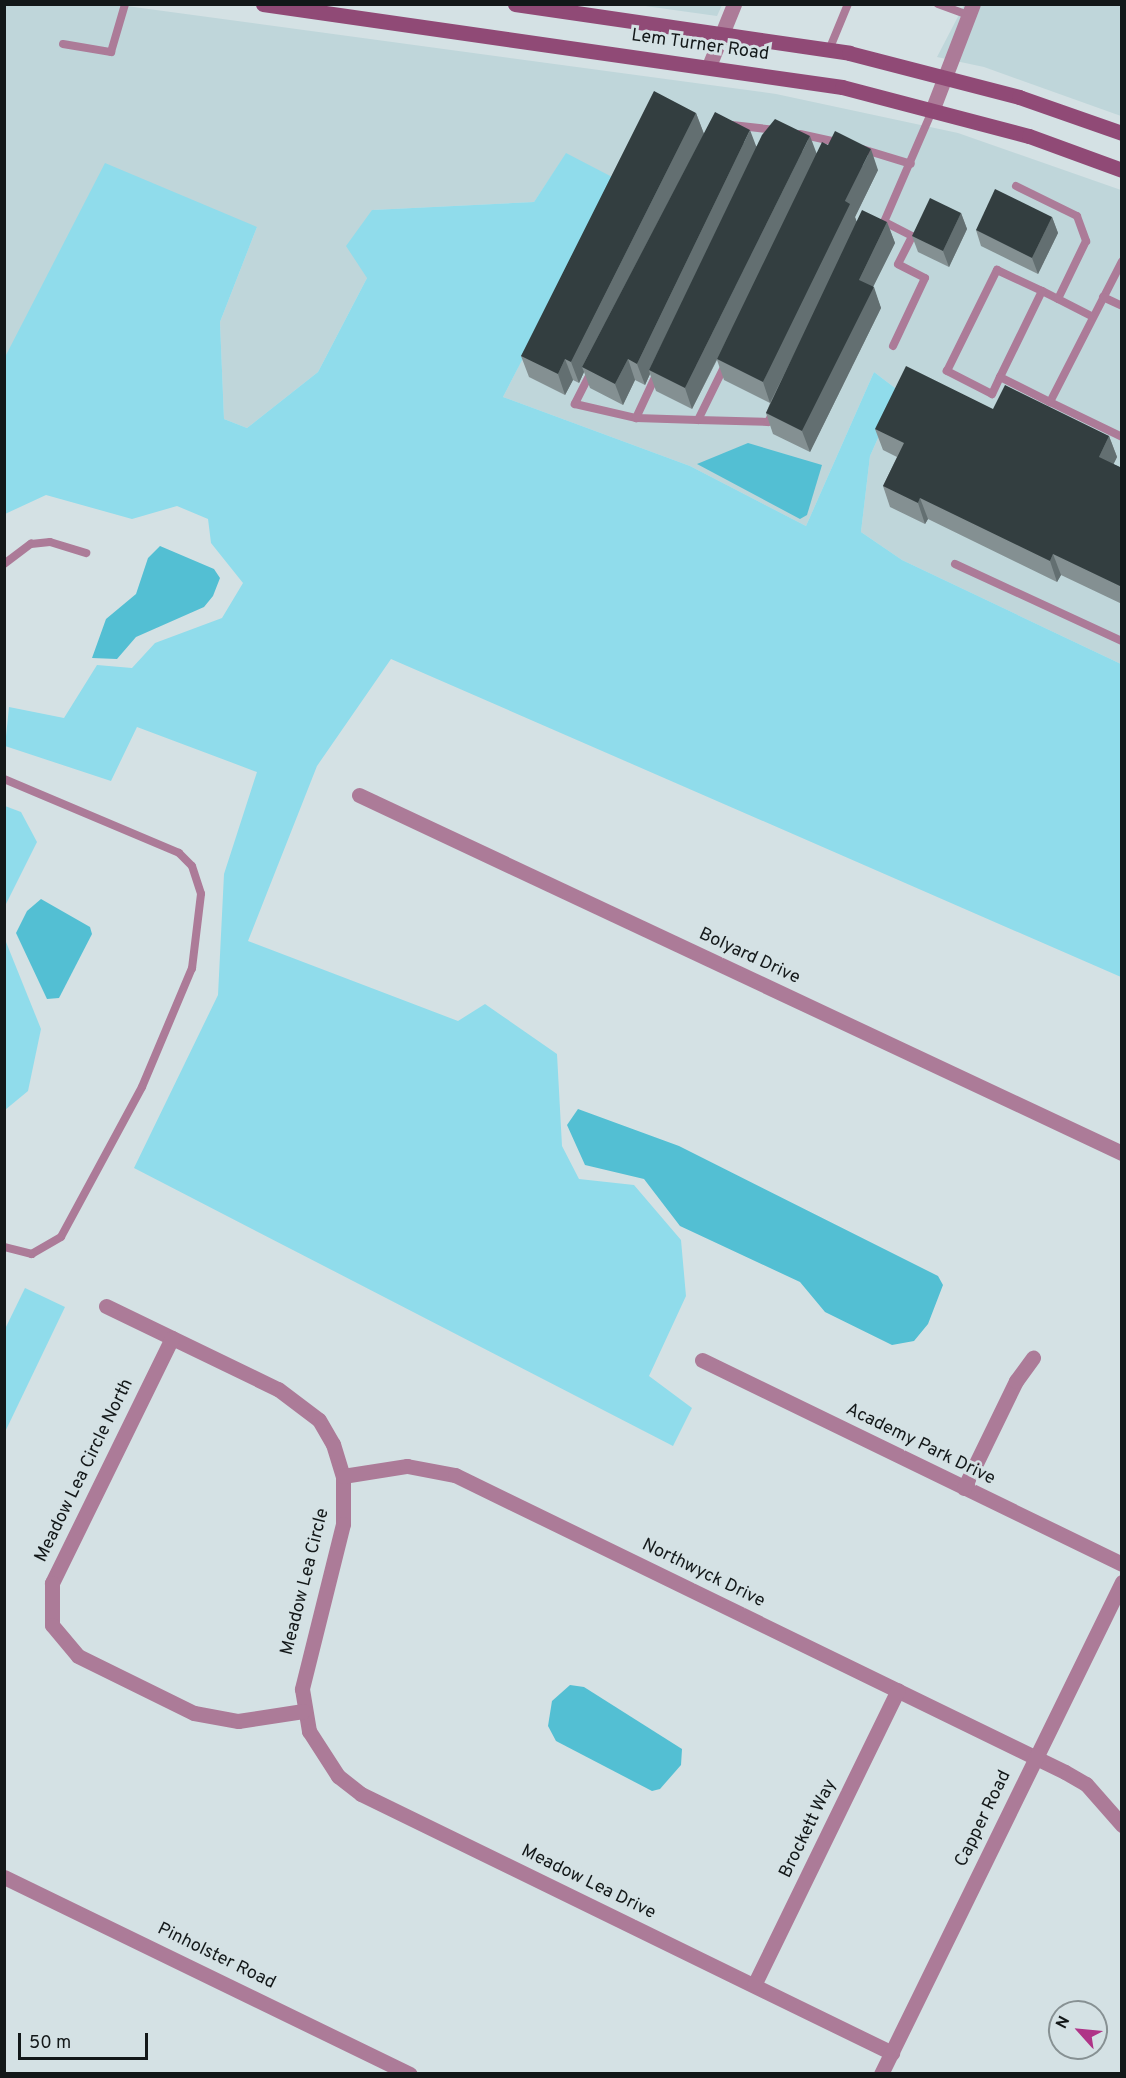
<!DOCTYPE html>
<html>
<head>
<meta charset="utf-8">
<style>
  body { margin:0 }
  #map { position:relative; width:1126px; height:2078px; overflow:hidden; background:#d4e1e4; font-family:Overpass,sans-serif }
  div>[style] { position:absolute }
  .built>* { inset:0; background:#bfd6da }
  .green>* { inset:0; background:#90dceb }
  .water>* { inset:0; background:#53bfd3 }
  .service>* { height:8px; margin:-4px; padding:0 4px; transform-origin:4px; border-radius:4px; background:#ac7b98 }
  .minor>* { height:15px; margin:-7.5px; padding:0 7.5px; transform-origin:7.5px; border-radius:7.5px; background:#ac7b98 }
  .tertiary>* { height:15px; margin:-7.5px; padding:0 7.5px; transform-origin:7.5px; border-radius:7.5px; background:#ac7b98 }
  .secondary>* { height:15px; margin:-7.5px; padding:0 7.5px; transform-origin:7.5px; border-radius:7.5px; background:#904a76 }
  .wall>* { inset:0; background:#849092 }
  .shaded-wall>* { inset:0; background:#636f71 }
  .building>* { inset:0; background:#333e40 }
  span { translate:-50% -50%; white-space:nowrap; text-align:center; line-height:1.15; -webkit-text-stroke:6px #d4e1e4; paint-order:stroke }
  .street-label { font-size:18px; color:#131819 }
  .frame { position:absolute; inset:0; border:6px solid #131819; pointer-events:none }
  .north { position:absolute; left:1048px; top:2000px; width:60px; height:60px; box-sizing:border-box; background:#d4e1e4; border:2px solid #879193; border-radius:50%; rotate:297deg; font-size:16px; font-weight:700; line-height:24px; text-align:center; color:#131819 }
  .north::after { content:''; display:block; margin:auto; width:21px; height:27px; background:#af3487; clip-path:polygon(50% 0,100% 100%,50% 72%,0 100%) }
  .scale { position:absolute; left:18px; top:2033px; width:130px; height:27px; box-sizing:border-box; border:3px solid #131819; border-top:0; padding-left:8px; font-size:18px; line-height:21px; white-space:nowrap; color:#131819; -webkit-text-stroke:4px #d4e1e4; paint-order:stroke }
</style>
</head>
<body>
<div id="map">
  <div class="built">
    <i style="clip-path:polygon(5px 5px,119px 5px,776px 94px,958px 133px,1121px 190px,1121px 664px,902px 560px,861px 532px,870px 456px,899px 391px,874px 372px,806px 526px,690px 466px,503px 397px,615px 179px,566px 154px,534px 202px,372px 210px,367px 278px,318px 372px,247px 428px,224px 419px,220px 322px,257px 227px,5px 357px)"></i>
    <i style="clip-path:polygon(638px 5px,722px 5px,717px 16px)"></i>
    <i style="clip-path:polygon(964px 5px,1121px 5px,1121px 116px,984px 67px,937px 57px)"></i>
  </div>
  <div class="green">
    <i style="clip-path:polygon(566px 153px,616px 179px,503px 397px,690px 466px,806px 526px,874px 372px,899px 391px,870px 456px,861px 532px,902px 560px,1121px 664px,1121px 977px,391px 659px,317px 766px,248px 941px,458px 1021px,485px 1004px,557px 1054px,562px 1146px,579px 1179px,634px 1185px,681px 1240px,686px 1296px,649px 1376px,692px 1408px,673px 1446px,134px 1168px,218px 995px,224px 874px,257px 772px,137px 727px,111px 781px,5px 746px,9px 707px,64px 718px,97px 665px,132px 668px,155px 643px,222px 618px,243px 583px,211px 543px,208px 519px,177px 506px,132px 519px,46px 495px,5px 514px,5px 357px,105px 163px,257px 227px,220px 322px,224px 419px,247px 428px,318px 372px,367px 278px,346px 246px,372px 210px,534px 202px)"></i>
    <i style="clip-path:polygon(5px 806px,21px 812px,37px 842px,5px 906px)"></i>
    <i style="clip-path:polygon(4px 937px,41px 1029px,28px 1091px,5px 1110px)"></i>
    <i style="clip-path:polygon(25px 1288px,65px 1307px,5px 1432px,5px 1329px)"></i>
  </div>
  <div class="water">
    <i style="clip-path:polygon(748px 443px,822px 465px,807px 515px,800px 519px,697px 464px)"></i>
    <i style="clip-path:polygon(160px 546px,214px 569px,220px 578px,213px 596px,204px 607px,136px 637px,117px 659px,92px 658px,106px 619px,136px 594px,148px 558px)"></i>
    <i style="clip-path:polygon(41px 899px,90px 927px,92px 934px,59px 998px,47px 999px,16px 933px,27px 911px)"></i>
    <i style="clip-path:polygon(578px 1109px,679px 1146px,938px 1276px,943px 1285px,928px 1324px,914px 1341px,892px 1345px,825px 1312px,800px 1282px,680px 1226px,644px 1179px,585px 1165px,567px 1125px)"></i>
    <i style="clip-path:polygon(570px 1685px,584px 1687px,682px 1749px,681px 1765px,660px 1789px,652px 1791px,556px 1741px,548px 1726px,552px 1701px)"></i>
  </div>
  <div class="service">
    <i style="left:938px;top:4px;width:32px;rotate:20deg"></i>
    <i style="left:63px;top:44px;width:49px;rotate:9.5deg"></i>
    <i style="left:111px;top:52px;width:50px;rotate:-73.7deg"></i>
    <i style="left:829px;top:50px;width:50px;rotate:-67.6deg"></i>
    <i style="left:732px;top:125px;width:44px;rotate:6.5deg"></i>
    <i style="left:800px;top:134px;width:42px;rotate:12.4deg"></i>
    <i style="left:862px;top:149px;width:51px;rotate:17deg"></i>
    <i style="left:1016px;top:186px;width:68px;rotate:26.2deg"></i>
    <i style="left:1077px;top:216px;width:27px;rotate:70deg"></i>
    <i style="left:1086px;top:241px;width:64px;rotate:115.8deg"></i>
    <i style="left:1058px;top:299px;width:18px;rotate:-153deg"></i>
    <i style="left:1042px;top:291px;width:96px;rotate:116deg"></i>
    <i style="left:1000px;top:377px;width:56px;rotate:26.6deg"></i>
    <i style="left:1050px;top:402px;width:158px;rotate:-62.9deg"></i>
    <i style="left:1103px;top:297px;width:21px;rotate:25deg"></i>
    <i style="left:1058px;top:299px;width:39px;rotate:27deg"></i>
    <i style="left:893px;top:346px;width:75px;rotate:-64.8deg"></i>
    <i style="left:925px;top:278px;width:30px;rotate:-153deg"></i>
    <i style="left:898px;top:264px;width:31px;rotate:-63deg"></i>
    <i style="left:912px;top:236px;width:31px;rotate:-153deg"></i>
    <i style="left:884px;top:222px;width:123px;rotate:-66.6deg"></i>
    <i style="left:591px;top:372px;width:36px;rotate:117deg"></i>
    <i style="left:575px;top:404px;width:63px;rotate:12.9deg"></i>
    <i style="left:636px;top:418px;width:62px;rotate:1.8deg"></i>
    <i style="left:698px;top:420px;width:70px;rotate:1.6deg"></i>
    <i style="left:768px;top:422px;width:11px;rotate:-63deg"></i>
    <i style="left:1000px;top:377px;width:19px;rotate:115deg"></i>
    <i style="left:992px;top:394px;width:51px;rotate:-152.9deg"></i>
    <i style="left:947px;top:371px;width:113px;rotate:-63.7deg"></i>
    <i style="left:997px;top:270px;width:50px;rotate:25deg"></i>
    <i style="left:1050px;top:402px;width:80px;rotate:25.9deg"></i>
    <i style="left:636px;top:418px;width:50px;rotate:-65deg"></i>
    <i style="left:698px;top:420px;width:64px;rotate:-63.8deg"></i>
    <i style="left:4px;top:564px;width:34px;rotate:-37deg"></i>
    <i style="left:31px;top:544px;width:19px;rotate:-6deg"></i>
    <i style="left:50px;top:542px;width:38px;rotate:17deg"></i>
    <i style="left:955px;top:564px;width:184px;rotate:24.8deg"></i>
    <i style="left:4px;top:779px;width:190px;rotate:22.9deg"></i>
    <i style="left:179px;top:853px;width:18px;rotate:45deg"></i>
    <i style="left:192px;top:866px;width:29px;rotate:72deg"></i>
    <i style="left:201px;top:894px;width:75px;rotate:96.9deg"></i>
    <i style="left:192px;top:968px;width:129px;rotate:112.8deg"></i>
    <i style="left:142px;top:1087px;width:170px;rotate:118.4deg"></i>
    <i style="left:61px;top:1237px;width:34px;rotate:150deg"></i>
    <i style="left:32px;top:1254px;width:29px;rotate:-166deg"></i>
  </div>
  <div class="minor">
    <i style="left:709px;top:66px;width:67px;rotate:-68deg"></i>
    <i style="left:933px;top:108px;width:111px;rotate:-69deg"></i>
    <i style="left:359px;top:795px;width:843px;rotate:25.14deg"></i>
    <i style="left:106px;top:1306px;width:191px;rotate:25.8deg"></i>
    <i style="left:278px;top:1389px;width:51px;rotate:37.1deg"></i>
    <i style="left:319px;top:1420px;width:28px;rotate:60deg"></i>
    <i style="left:333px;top:1444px;width:34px;rotate:73deg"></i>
    <i style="left:343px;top:1476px;width:48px;rotate:90deg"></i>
    <i style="left:343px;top:1524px;width:170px;rotate:104deg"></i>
    <i style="left:302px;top:1689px;width:43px;rotate:80.5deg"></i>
    <i style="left:309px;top:1731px;width:54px;rotate:57.2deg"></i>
    <i style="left:338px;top:1776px;width:29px;rotate:38deg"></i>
    <i style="left:361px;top:1794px;width:591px;rotate:26deg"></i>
    <i style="left:172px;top:1338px;width:273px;rotate:116.1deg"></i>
    <i style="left:52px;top:1583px;width:42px;rotate:90deg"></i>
    <i style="left:52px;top:1625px;width:40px;rotate:50deg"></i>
    <i style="left:78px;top:1656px;width:129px;rotate:26.2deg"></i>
    <i style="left:194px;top:1713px;width:45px;rotate:10.3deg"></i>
    <i style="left:238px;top:1721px;width:66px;rotate:-8.7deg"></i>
    <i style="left:702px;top:1360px;width:467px;rotate:25.9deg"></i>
    <i style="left:343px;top:1476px;width:65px;rotate:-8.9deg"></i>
    <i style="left:407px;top:1466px;width:49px;rotate:10.6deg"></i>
    <i style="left:455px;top:1475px;width:678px;rotate:25.96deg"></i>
    <i style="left:1065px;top:1772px;width:24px;rotate:30deg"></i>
    <i style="left:1086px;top:1784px;width:55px;rotate:48.7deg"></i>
    <i style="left:964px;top:1488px;width:119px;rotate:-64.1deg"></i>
    <i style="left:1016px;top:1381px;width:29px;rotate:-54deg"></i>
    <i style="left:4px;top:1877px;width:451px;rotate:25.9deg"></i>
    <i style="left:754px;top:1985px;width:328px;rotate:-64deg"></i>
  </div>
  <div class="tertiary">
    <i style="left:881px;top:2074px;width:548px;rotate:-63.9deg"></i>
  </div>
  <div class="secondary">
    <i style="left:263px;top:4px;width:585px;rotate:8.16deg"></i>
    <i style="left:842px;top:87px;width:193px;rotate:14.7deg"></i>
    <i style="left:1029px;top:136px;width:99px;rotate:20.1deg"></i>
    <i style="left:515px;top:4px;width:338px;rotate:8.3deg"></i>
    <i style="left:849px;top:53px;width:176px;rotate:14.5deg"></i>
    <i style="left:1019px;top:97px;width:109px;rotate:19.3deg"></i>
  </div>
  <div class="wall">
    <i style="clip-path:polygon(696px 113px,704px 134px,756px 146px,816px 153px,878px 170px,855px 217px,856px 221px,887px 222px,895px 243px,873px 287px,881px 308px,810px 452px,773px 434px,766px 413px,770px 403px,724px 380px,717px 360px,692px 409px,656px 391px,650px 374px,645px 385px,635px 380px,623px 405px,590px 388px,584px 372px,579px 383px,573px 380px,565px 395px,529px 377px,521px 356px)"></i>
    <i style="clip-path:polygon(961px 213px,967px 229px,949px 267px,918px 252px,912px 236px)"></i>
    <i style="clip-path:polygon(1052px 217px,1058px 233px,1038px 274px,981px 246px,976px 230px)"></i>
    <i style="clip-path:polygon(993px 409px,1109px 436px,1117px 457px,1113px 464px,1122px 468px,1122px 604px,1061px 575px,1057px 582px,928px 519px,925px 524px,890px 507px,883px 486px,897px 457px,883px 450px,875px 429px)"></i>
  </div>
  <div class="shaded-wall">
    <i style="clip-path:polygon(696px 113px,704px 134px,582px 367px,584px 372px,579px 383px,571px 362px)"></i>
    <i style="clip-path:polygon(750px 130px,758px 151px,649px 370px,650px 374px,645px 385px,637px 364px)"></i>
    <i style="clip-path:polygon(810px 136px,818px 157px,692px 409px,685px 388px)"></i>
    <i style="clip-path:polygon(871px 149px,878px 170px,855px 217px,858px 225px,770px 403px,763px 382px,845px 201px)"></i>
    <i style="clip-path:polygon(961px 213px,967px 229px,949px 267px,943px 251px)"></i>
    <i style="clip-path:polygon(1052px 217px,1058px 233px,1038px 274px,1032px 258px)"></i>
    <i style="clip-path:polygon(887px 222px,895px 243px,866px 301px,859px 280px)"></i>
    <i style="clip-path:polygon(874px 287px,881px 308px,810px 452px,802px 431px)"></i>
    <i style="clip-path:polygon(565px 359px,573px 380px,565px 395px,558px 374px)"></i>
    <i style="clip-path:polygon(628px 359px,635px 380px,623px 405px,615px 384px)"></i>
    <i style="clip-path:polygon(1109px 436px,1117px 457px,1107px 478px,1099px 457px)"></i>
    <i style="clip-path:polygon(920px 498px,928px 519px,925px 524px,918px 503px)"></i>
    <i style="clip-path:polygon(1053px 554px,1061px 575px,1057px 582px,1050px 561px)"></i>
  </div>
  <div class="building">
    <i style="clip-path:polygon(654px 91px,696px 113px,571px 362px,565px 359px,558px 374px,521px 356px)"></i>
    <i style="clip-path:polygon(715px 112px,750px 130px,637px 364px,628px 359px,615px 384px,582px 367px)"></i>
    <i style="clip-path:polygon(775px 119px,810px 136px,685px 388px,649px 370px,762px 135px)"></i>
    <i style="clip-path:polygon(835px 131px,871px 149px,845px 201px,850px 204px,763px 382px,717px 359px,822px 142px,828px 145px)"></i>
    <i style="clip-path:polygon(995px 189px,1052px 217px,1032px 258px,976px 230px)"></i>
    <i style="clip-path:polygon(930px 198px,961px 213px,943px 251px,912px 236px)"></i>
    <i style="clip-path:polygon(862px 210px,887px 222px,859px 280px,874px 287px,802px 431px,766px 413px)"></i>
    <i style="clip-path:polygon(906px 366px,993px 409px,1005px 385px,1109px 436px,1099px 457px,1122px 468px,1122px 587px,1053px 554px,1050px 561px,920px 498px,918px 503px,883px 486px,904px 443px,875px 429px)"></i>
  </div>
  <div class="street-label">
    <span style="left:700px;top:46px;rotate:8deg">Lem Turner Road</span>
    <span style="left:749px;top:957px;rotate:25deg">Bolyard Drive</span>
    <span style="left:920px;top:1445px;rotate:26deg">Academy Park Drive</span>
    <span style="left:85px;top:1471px;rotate:-64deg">Meadow Lea Circle North</span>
    <span style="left:703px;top:1574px;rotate:26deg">Northwyck Drive</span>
    <span style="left:306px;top:1582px;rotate:-76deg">Meadow Lea Circle</span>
    <span style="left:984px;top:1819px;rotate:-64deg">Capper Road</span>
    <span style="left:809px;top:1829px;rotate:-64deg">Brockett Way</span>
    <span style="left:588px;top:1883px;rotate:26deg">Meadow Lea Drive</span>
    <span style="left:216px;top:1957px;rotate:26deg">Pinholster Road</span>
  </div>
  <div class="frame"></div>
  <div class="north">N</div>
  <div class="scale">50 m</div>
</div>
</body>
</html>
